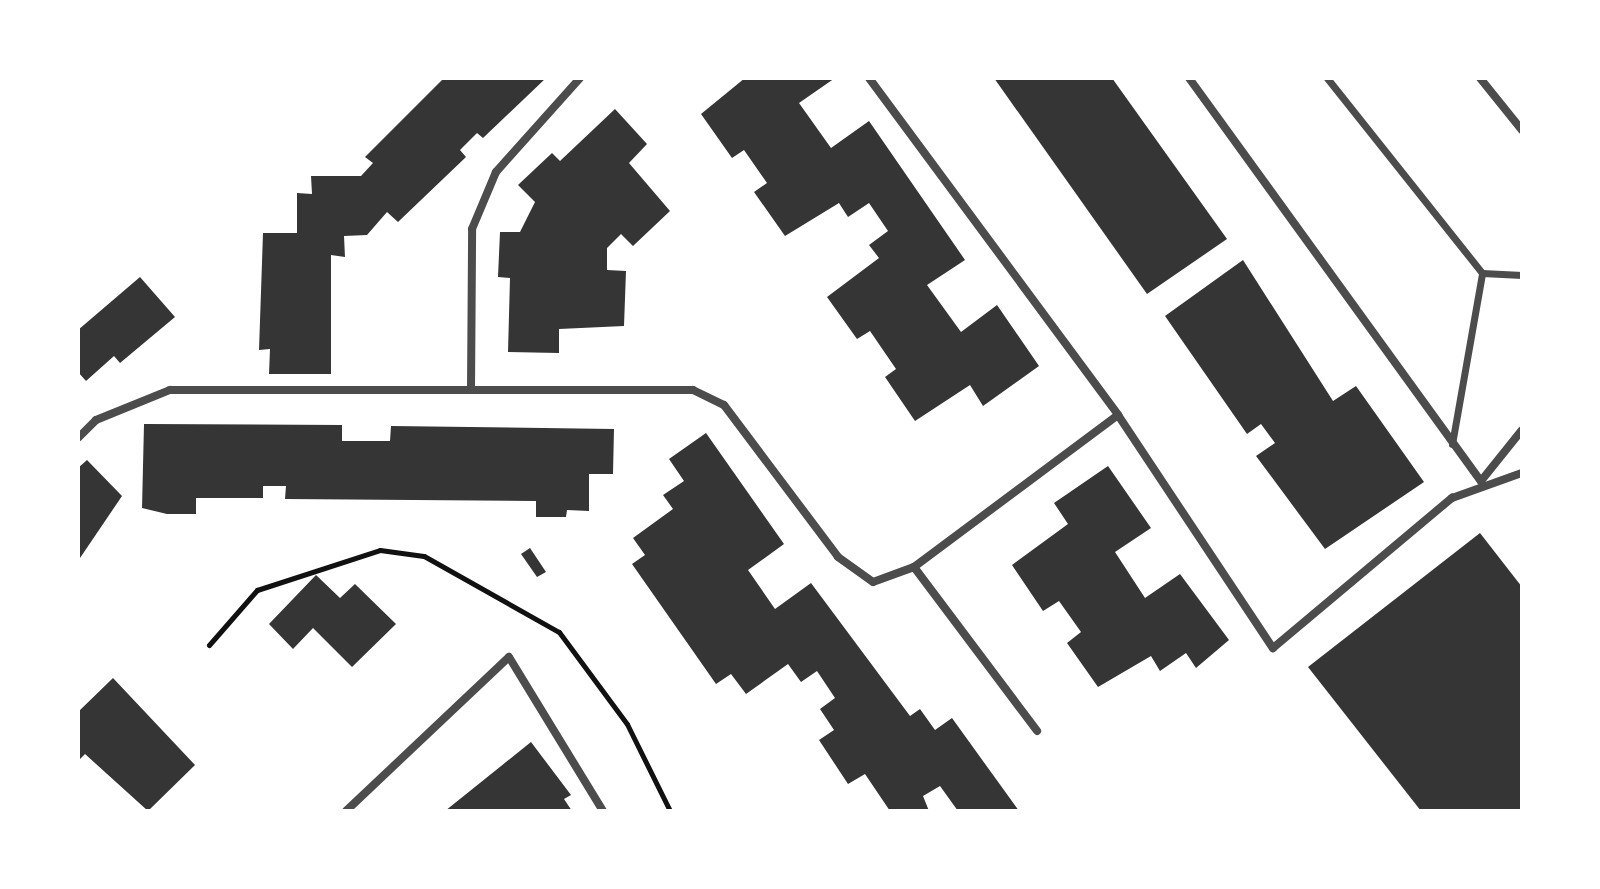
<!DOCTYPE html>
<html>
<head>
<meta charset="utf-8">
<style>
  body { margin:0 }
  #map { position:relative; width:1600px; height:889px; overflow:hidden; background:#fff; font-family:"Public Sans",sans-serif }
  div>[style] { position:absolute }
  .building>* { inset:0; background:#353535 }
  .path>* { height:5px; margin:-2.5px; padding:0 2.5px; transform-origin:2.5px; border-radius:2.5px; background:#111 }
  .pedestrian>* { height:7px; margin:-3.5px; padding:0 3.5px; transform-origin:3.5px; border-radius:3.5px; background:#4c4c4c }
  .minor>* { height:8px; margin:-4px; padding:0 4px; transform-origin:4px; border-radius:4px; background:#4c4c4c }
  span { translate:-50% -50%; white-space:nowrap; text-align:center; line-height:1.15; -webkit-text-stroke:8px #fff; paint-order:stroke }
  .frame { position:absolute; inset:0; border:80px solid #fff; pointer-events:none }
</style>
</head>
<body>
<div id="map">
  <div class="building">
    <i style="clip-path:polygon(444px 78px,546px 78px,483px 138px,477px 133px,460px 150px,466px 157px,398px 222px,387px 212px,367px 235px,344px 236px,345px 257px,331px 255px,331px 374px,269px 374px,270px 349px,259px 350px,263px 233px,297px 233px,297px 193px,312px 194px,311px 176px,361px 176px,373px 163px,365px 157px)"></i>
    <i style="clip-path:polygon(745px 78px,835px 78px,799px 103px,831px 148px,869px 121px,965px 260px,927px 285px,961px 332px,997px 305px,1039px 366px,983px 406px,970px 385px,915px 421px,885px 377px,896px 369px,870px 331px,857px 339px,827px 297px,879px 258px,869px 245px,888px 231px,869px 203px,848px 217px,839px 203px,785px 236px,754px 192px,767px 183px,744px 150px,732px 158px,701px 114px)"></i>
    <i style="clip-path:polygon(994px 78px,1112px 78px,1227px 239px,1147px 294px)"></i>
    <i style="clip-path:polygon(615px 109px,647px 144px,629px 163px,670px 211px,633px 246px,621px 234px,607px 248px,607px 270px,626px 271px,624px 326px,559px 329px,559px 353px,508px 352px,510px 278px,498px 277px,500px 232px,520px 232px,535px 202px,518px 185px,552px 153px,560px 161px)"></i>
    <i style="clip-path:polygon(1243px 260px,1333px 401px,1356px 386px,1424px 482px,1325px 549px,1256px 456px,1275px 443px,1261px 424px,1247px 434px,1165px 316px)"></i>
    <i style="clip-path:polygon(140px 277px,175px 317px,120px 363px,114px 356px,86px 381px,78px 372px,78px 330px)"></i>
    <i style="clip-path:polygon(144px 424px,342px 425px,342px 441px,390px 441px,391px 426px,614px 429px,613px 474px,589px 474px,589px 511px,567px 510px,566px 517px,536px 517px,536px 501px,285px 499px,286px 486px,263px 486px,263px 498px,196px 498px,196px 514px,167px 514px,142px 508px)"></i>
    <i style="clip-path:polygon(706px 433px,784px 544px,748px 570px,775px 609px,811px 583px,910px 716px,920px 709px,935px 730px,952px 718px,1019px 811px,958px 811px,940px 786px,923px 796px,929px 811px,890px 811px,865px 774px,848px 784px,819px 740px,834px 730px,820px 709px,835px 698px,817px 671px,801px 682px,788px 664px,746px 694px,731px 674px,716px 684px,632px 564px,645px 555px,633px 538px,673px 509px,663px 495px,684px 481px,669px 459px)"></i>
    <i style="clip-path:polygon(87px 460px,122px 496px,78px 561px,78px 468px)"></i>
    <i style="clip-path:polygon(1108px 466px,1151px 528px,1115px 552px,1145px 598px,1180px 574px,1229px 640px,1196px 668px,1186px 653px,1160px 671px,1151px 656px,1098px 687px,1067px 643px,1081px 632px,1059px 601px,1043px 611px,1012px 565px,1068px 524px,1054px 503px)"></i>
    <i style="clip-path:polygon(1480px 533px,1522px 587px,1522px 811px,1421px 811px,1308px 667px)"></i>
    <i style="clip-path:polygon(530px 548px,546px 572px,537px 577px,521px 554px)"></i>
    <i style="clip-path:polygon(316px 575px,340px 598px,355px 584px,396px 624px,352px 667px,313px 628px,293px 649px,269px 624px)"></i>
    <i style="clip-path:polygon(113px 678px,195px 765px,148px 811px,85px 754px,78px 761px,78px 712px)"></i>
    <i style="clip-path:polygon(531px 742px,571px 795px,564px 799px,572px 811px,445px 811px)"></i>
  </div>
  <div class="path">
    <i style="left:209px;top:645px;width:73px;rotate:-48.9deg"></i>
    <i style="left:257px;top:590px;width:129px;rotate:-18deg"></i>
    <i style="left:380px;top:550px;width:44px;rotate:7.8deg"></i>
    <i style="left:424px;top:556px;width:155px;rotate:29.4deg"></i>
    <i style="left:559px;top:632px;width:114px;rotate:53.5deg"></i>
    <i style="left:627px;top:724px;width:97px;rotate:63.7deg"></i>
  </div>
  <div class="pedestrian">
    <i style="left:1327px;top:78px;width:249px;rotate:51.5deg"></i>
    <i style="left:1482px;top:273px;width:40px;rotate:2.9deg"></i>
    <i style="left:1452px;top:444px;width:174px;rotate:-80deg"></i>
  </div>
  <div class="minor">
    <i style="left:869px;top:78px;width:419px;rotate:53.5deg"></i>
    <i style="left:1118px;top:415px;width:280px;rotate:56.4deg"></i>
    <i style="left:1273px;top:648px;width:234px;rotate:-40deg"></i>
    <i style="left:1452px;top:498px;width:74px;rotate:-19.7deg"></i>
    <i style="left:1189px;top:78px;width:498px;rotate:54.1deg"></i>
    <i style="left:1480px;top:78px;width:67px;rotate:51.1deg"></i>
    <i style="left:471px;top:390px;width:161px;rotate:-89.6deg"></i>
    <i style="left:472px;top:229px;width:62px;rotate:-67.2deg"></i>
    <i style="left:496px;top:172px;width:126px;rotate:-48.2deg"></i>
    <i style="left:78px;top:438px;width:25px;rotate:-45deg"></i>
    <i style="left:96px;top:420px;width:80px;rotate:-22.1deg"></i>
    <i style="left:170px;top:390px;width:523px"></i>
    <i style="left:693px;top:390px;width:34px;rotate:26deg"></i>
    <i style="left:724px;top:405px;width:190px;rotate:53.1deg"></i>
    <i style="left:838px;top:557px;width:43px;rotate:35.5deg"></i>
    <i style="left:873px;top:582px;width:44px;rotate:-20.1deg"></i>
    <i style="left:914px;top:567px;width:254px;rotate:-36.7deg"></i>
    <i style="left:1481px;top:481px;width:65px;rotate:-51.2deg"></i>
    <i style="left:914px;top:567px;width:205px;rotate:53.1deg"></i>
    <i style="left:346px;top:811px;width:224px;rotate:-43.4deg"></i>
    <i style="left:509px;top:657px;width:180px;rotate:58.6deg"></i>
  </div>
  <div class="frame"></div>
</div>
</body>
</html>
